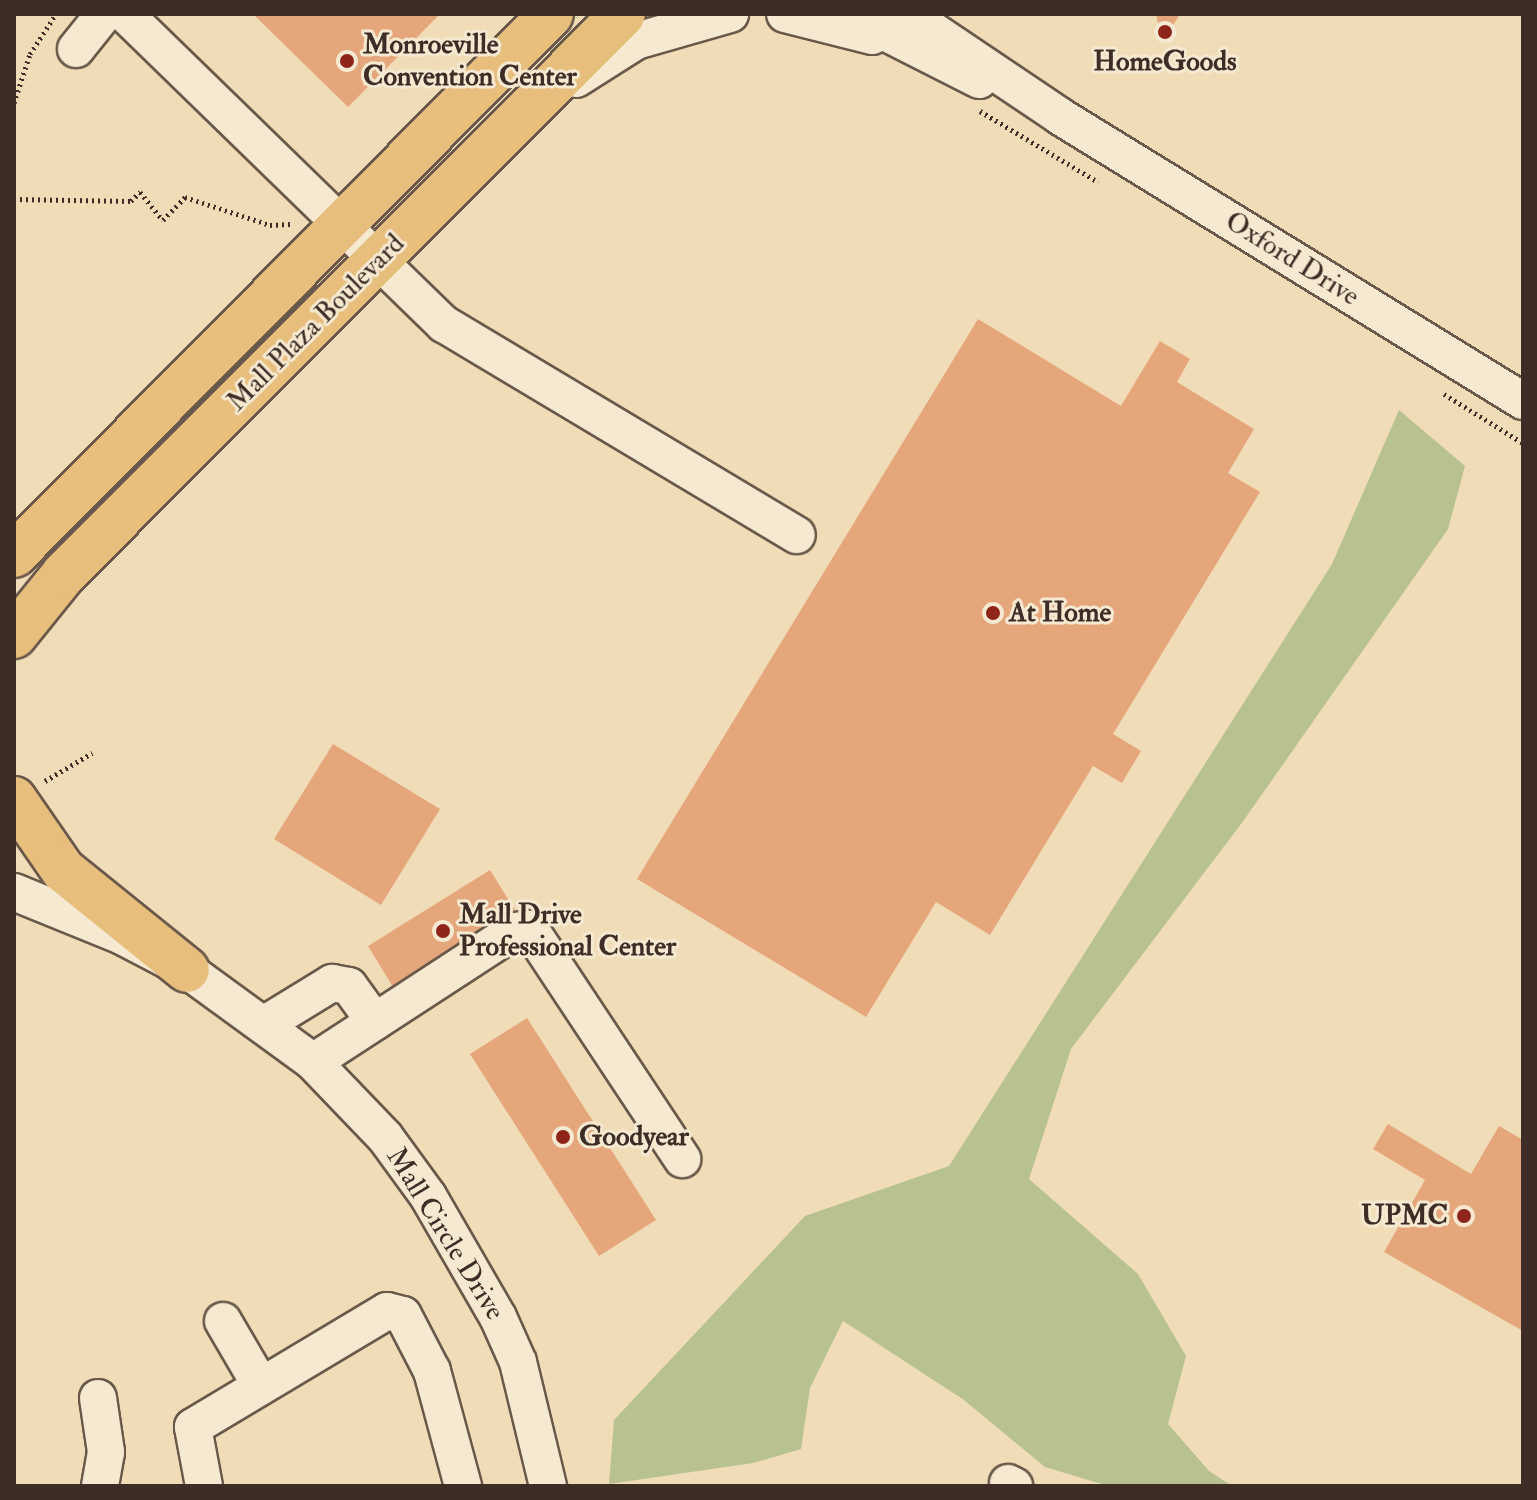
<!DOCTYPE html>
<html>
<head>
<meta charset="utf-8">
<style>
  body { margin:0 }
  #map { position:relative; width:1537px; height:1500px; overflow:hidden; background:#f0ddb8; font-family:"IM FELL Double Pica",serif }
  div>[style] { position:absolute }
  .green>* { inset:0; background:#b8c190 }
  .building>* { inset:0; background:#e5a67b }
  .path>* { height:5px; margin-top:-2.5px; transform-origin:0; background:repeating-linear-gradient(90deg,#3d2d26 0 2px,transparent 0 6px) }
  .roads { filter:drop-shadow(2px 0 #6a594a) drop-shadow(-2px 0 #6a594a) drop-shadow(0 2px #6a594a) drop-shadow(0 -2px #6a594a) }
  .minor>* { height:36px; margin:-18px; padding:0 18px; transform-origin:18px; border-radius:18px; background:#f5e9d1 }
  .major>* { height:44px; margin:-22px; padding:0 22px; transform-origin:22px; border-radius:22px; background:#e8be7c }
  .dots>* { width:22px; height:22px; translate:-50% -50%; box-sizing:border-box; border:4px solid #f5e9d1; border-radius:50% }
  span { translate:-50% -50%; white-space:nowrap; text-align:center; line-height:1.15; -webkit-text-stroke:6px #f5e9d1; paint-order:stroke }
  .poi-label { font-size:28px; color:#3d2d26; font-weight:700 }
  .left { translate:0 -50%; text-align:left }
  .right { translate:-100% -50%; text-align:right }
  .street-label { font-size:28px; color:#3d2d26 }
  .frame { position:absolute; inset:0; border:16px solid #3d2d26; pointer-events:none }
</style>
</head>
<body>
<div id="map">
  <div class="green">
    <i style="clip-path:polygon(1399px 410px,1465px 466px,1448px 529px,1244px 820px,1071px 1049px,1029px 1179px,1138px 1274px,1186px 1356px,1168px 1424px,1209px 1471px,1232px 1486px,1108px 1486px,1045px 1467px,964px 1400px,843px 1321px,810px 1388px,801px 1449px,753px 1463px,609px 1484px,614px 1420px,805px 1216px,949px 1166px,1332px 564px)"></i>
  </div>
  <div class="building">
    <i style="clip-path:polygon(253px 14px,440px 14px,348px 107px)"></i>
    <i style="clip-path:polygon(1156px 14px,1180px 14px,1162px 43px)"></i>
    <i style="clip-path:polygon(978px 319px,1121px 406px,1160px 341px,1190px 359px,1177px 382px,1254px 429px,1228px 473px,1260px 492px,1113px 734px,1141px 751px,1122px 783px,1093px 766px,990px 935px,936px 902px,866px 1017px,637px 879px)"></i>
    <i style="clip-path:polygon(333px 744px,440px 809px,381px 905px,274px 839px)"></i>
    <i style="clip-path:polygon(490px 870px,518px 915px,396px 992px,368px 946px)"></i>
    <i style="clip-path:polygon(527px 1018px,656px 1220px,599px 1256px,470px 1054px)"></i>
    <i style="clip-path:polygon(1388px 1124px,1471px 1174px,1499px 1126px,1523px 1140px,1523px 1331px,1384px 1252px,1425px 1180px,1373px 1149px)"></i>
  </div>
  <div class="path">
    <i style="left:14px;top:103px;width:52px;rotate:-71.9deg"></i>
    <i style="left:30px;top:54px;width:48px;rotate:-57deg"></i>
    <i style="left:980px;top:111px;width:138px;rotate:31deg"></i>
    <i style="left:14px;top:199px;width:117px;rotate:1deg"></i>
    <i style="left:131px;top:201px;width:13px;rotate:-45deg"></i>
    <i style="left:140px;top:192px;width:36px;rotate:51deg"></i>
    <i style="left:163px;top:220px;width:32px;rotate:-46deg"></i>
    <i style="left:185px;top:197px;width:89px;rotate:18.2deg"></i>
    <i style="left:270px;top:225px;width:20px;rotate:-3deg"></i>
    <i style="left:1444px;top:394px;width:93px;rotate:31.8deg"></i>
    <i style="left:45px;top:781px;width:55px;rotate:-30.8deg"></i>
  </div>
  <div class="roads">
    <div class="minor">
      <i style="left:125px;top:14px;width:445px;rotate:44.2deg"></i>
      <i style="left:444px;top:324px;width:411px;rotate:30.9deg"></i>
      <i style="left:785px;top:14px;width:90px;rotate:14.2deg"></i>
      <i style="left:849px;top:14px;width:146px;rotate:26.9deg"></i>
      <i style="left:908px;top:14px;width:184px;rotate:33.9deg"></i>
      <i style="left:1061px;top:117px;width:542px;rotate:31.58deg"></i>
      <i style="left:76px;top:49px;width:45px;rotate:-51.3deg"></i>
      <i style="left:576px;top:79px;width:71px;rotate:-32.3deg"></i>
      <i style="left:636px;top:41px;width:98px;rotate:-16deg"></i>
      <i style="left:14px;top:892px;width:117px;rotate:22.2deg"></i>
      <i style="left:122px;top:936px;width:73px;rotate:27.6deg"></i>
      <i style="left:187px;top:970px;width:156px;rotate:36.1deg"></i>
      <i style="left:313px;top:1062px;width:104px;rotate:46.2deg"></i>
      <i style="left:385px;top:1137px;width:73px;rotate:53.9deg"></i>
      <i style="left:428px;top:1196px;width:140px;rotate:60deg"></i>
      <i style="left:498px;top:1317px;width:49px;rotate:66deg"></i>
      <i style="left:518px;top:1362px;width:128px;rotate:76.4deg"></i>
      <i style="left:265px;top:1024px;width:79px;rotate:-31.5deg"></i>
      <i style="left:332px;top:983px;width:17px;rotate:10deg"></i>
      <i style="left:349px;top:986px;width:44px;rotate:54.2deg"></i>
      <i style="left:313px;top:1062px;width:240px;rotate:-33.1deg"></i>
      <i style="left:514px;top:931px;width:16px;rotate:-7deg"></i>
      <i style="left:530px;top:929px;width:276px;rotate:56.5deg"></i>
      <i style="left:223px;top:1321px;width:75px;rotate:59.7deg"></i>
      <i style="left:98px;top:1398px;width:55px;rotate:81.6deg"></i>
      <i style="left:106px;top:1452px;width:35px;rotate:100deg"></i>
      <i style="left:1008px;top:1483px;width:7px;rotate:27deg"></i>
      <i style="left:204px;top:1486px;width:60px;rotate:-100.6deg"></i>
      <i style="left:193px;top:1427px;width:226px;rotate:-30.9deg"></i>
      <i style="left:387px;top:1311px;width:16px;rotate:14deg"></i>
      <i style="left:403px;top:1315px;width:63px;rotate:62.6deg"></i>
      <i style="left:432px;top:1371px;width:119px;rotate:74.9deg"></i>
    </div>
    <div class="major">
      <i style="left:14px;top:555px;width:762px;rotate:-45.21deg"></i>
      <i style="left:14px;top:636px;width:80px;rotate:-51.1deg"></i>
      <i style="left:64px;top:574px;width:791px;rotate:-45.05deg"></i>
      <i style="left:14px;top:799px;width:86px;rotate:55.4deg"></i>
      <i style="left:63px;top:870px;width:159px;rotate:38.9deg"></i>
    </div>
  </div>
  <div class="dots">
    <i style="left:1165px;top:32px;background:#8f2418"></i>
    <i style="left:347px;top:61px;background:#8f2418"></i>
    <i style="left:993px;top:613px;background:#8f2418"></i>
    <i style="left:443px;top:931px;background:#8f2418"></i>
    <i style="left:563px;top:1137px;background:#8f2418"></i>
    <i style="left:1464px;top:1216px;background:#8f2418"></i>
  </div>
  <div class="poi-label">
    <span class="left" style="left:363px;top:61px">Monroeville<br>Convention Center</span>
    <span style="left:1165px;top:62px">HomeGoods</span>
    <span class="left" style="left:1009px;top:613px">At Home</span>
    <span class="left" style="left:459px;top:931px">Mall Drive<br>Professional Center</span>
    <span class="left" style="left:579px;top:1137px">Goodyear</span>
    <span class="right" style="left:1448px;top:1216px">UPMC</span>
  </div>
  <div class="street-label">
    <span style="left:1292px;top:259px;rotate:32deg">Oxford Drive</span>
    <span style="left:316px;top:323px;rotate:-45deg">Mall Plaza Boulevard</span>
    <span style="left:445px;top:1234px;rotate:58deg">Mall Circle Drive</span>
  </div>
  <div class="frame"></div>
</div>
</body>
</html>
